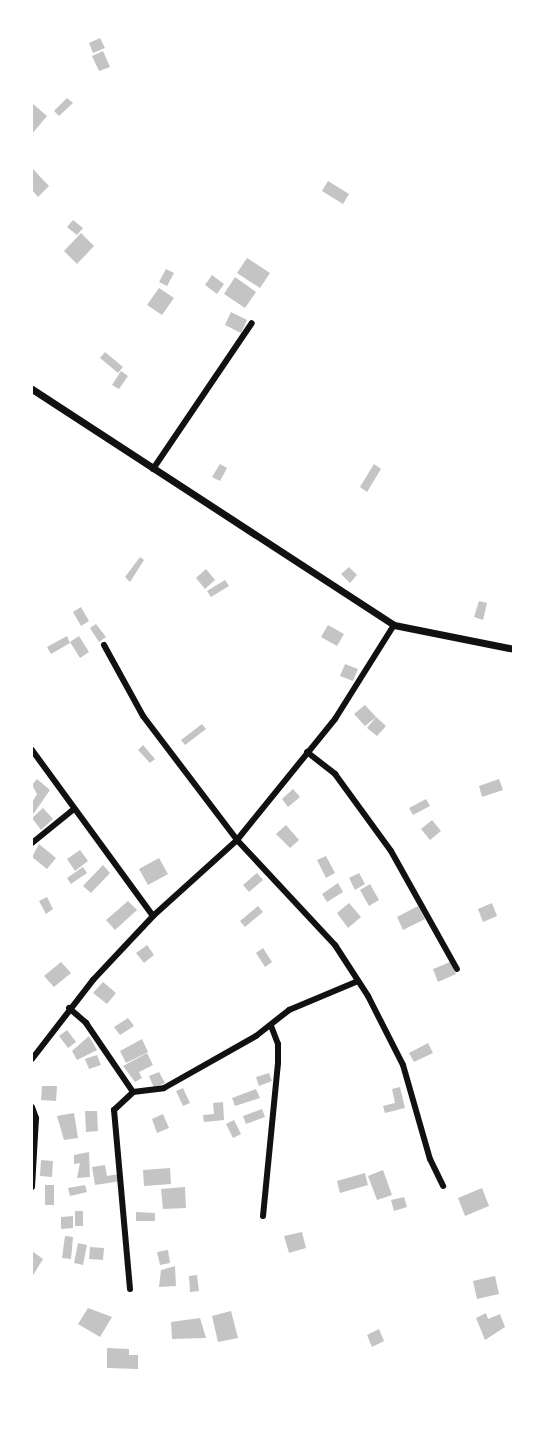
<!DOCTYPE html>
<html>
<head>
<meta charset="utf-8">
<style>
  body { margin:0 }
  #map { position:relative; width:545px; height:1435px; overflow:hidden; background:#fff; font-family:Poppins,sans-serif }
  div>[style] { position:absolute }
  .building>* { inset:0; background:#c4c4c4 }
  .minor>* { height:6px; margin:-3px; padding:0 3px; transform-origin:3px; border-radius:3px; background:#111 }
  .tertiary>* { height:7px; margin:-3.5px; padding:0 3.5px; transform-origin:3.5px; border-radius:3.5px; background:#111 }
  span { translate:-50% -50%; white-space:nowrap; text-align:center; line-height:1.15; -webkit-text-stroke:5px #fff; paint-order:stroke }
  .frame { position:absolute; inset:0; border:33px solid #fff; pointer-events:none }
</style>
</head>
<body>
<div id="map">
  <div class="building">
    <i style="clip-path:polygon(100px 38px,105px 48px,93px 53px,89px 43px)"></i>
    <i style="clip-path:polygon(103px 51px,110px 67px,99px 71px,92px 56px)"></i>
    <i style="clip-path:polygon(67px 98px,73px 103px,59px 116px,54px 111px)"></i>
    <i style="clip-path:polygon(32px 103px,47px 116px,32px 134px)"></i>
    <i style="clip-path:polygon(32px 168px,49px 186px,38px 197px,32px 190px)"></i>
    <i style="clip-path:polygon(328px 181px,349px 194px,343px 204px,322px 191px)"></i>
    <i style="clip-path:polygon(73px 220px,83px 228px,77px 235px,67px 227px)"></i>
    <i style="clip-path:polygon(81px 233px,94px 246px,77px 264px,64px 251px)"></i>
    <i style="clip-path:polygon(247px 258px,270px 273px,260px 288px,237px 273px)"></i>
    <i style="clip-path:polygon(166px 269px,174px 273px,167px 286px,159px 282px)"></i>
    <i style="clip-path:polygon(212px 275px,224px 284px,217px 294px,205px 285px)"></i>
    <i style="clip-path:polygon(235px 277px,256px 292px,245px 308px,224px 294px)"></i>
    <i style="clip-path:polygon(159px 288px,174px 298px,162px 315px,147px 305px)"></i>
    <i style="clip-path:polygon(231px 312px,247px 320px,241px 333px,225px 325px)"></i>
    <i style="clip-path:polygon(105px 352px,123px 367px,118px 373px,100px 358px)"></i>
    <i style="clip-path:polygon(121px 371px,128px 376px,119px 389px,112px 385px)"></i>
    <i style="clip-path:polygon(220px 464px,227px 468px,220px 481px,212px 477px)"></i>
    <i style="clip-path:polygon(374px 464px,381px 469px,367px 492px,360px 487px)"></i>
    <i style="clip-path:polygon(140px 557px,144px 560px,130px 582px,125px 577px)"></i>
    <i style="clip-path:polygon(349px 567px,357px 575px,350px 583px,341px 574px)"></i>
    <i style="clip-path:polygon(206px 569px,215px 580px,205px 589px,196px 578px)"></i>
    <i style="clip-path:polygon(225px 580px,229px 586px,211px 597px,207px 591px)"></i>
    <i style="clip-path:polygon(479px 601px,487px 603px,483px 620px,474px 617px)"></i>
    <i style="clip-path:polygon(81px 607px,89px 621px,81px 626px,73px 612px)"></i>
    <i style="clip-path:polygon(96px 624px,106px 637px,99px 642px,90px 628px)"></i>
    <i style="clip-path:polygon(328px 625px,344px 634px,337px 646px,321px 637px)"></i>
    <i style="clip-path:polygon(67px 636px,70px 643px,51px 654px,47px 647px)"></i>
    <i style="clip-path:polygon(79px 636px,89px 652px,80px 658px,70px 642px)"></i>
    <i style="clip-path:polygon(345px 664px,358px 669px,353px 681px,340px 676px)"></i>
    <i style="clip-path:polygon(365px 705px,376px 717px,365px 726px,354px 714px)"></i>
    <i style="clip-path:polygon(376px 717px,386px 726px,377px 736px,367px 728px)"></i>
    <i style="clip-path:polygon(202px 724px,206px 729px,185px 745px,181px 740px)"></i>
    <i style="clip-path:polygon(143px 745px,155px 759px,150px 763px,138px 750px)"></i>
    <i style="clip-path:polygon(37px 779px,50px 790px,32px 816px,32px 802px,37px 794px,32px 785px)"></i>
    <i style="clip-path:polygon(499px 779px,503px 790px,482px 797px,479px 786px)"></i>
    <i style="clip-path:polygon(293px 789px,300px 797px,288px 807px,282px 799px)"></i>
    <i style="clip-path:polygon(426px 799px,430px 806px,413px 815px,409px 808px)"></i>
    <i style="clip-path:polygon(43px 808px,53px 819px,41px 830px,32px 818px)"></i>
    <i style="clip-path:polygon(432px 820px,441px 831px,430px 840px,421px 829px)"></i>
    <i style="clip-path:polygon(286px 825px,299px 840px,290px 848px,276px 834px)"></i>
    <i style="clip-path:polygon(39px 844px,56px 858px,47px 869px,32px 857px)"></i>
    <i style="clip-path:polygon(80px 850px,88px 861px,75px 871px,67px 859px)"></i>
    <i style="clip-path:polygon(326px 856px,335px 873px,326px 878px,317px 860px)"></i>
    <i style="clip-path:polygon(159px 858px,168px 874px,148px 885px,139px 869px)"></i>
    <i style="clip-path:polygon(103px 865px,110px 873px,91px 893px,83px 886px)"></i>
    <i style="clip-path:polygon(83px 867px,87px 873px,71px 884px,67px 878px)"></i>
    <i style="clip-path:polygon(257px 873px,263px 880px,249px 892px,243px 885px)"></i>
    <i style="clip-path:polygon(359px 873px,365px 884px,355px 890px,349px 878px)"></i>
    <i style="clip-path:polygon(338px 883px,343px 892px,327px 902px,322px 894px)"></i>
    <i style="clip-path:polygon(370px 884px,379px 900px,369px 906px,360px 890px)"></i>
    <i style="clip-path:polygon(47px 897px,53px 909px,46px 914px,39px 901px)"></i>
    <i style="clip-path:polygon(128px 901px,137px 910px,115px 930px,106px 920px)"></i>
    <i style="clip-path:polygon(349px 903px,361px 917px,348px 928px,337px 913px)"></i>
    <i style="clip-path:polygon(492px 903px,497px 916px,483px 922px,478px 909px)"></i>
    <i style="clip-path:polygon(258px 906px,263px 912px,245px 927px,240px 921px)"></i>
    <i style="clip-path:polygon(418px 906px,425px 919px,403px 930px,397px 917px)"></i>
    <i style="clip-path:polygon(147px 945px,154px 955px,144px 963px,136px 953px)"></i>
    <i style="clip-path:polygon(263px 948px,272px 962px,265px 967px,256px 953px)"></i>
    <i style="clip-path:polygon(61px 962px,71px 973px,54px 987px,44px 976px)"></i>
    <i style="clip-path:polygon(450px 962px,456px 974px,438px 982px,433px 969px)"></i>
    <i style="clip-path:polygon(103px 982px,116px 993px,107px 1004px,93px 993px)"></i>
    <i style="clip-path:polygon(128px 1018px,134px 1026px,120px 1035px,114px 1027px)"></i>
    <i style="clip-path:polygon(67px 1030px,76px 1042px,68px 1048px,59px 1036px)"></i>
    <i style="clip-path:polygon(89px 1036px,97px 1050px,77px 1060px,72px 1051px)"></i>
    <i style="clip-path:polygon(142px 1039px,148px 1052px,126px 1063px,120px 1051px)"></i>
    <i style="clip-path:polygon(428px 1043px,433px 1053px,414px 1062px,409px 1053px)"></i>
    <i style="clip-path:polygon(147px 1053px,153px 1065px,139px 1072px,142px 1078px,135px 1082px,123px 1066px)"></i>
    <i style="clip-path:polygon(97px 1055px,101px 1065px,89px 1069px,85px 1059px)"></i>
    <i style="clip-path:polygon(159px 1072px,165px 1083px,154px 1088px,149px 1076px)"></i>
    <i style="clip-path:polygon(269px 1073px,272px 1081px,259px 1086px,256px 1077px)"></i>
    <i style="clip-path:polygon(42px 1086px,57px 1086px,56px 1101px,41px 1100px)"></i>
    <i style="clip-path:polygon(400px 1087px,405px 1108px,385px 1113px,383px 1106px,395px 1103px,392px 1089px)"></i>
    <i style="clip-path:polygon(183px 1088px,190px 1103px,183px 1106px,176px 1091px)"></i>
    <i style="clip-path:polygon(256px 1089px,260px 1098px,235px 1106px,232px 1098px)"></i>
    <i style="clip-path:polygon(223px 1102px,224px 1120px,204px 1122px,203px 1115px,214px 1114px,213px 1103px)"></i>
    <i style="clip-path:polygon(262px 1109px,265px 1117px,246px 1124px,243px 1116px)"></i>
    <i style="clip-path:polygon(85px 1111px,97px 1111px,98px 1131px,86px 1132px)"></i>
    <i style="clip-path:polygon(74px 1113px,78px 1138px,64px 1140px,57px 1116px)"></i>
    <i style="clip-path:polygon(163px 1114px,169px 1128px,157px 1133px,152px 1119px)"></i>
    <i style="clip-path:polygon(234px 1120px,241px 1134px,233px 1138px,226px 1124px)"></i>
    <i style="clip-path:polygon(89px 1152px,90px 1177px,77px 1178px,80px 1163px,74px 1164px,74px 1155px)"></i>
    <i style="clip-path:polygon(41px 1160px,53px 1161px,52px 1177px,40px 1176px)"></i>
    <i style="clip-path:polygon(105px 1165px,107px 1176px,119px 1174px,121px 1181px,95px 1185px,92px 1167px)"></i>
    <i style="clip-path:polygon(170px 1168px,171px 1184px,144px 1186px,143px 1170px)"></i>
    <i style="clip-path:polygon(383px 1170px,392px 1195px,377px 1200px,368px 1176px)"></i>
    <i style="clip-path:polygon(365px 1173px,368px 1185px,340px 1193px,337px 1181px)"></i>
    <i style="clip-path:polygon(45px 1185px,54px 1185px,54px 1205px,45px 1205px)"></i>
    <i style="clip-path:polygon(85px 1185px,87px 1192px,70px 1196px,68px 1188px)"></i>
    <i style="clip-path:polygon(185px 1187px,186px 1208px,163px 1209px,161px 1189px)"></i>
    <i style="clip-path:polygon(482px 1188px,489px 1206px,465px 1216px,458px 1198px)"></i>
    <i style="clip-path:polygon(404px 1197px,407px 1207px,394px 1211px,391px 1200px)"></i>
    <i style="clip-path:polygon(75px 1211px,83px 1211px,83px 1226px,75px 1226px)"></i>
    <i style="clip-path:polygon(136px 1212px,155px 1213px,155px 1221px,136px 1221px)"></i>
    <i style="clip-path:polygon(73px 1216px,73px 1228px,61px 1229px,61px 1217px)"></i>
    <i style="clip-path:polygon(302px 1232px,306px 1248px,289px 1253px,284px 1236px)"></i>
    <i style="clip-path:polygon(65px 1236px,73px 1237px,71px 1259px,62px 1258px)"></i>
    <i style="clip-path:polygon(78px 1243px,87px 1245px,83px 1265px,74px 1263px)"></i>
    <i style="clip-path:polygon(90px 1247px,104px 1248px,103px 1260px,89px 1259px)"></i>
    <i style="clip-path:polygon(168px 1250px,170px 1263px,160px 1265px,157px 1252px)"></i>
    <i style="clip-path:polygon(32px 1251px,43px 1259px,32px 1277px)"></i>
    <i style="clip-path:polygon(175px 1266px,176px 1286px,159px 1287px,161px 1270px)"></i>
    <i style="clip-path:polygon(197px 1275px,199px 1291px,190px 1292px,189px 1276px)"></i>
    <i style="clip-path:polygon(495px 1276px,499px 1294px,477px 1299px,473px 1281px)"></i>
    <i style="clip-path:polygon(88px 1308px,112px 1317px,100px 1337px,78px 1324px)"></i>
    <i style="clip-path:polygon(231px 1311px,238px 1338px,218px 1342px,212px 1316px)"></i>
    <i style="clip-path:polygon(486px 1313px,488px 1319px,500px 1314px,505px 1327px,485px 1340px,476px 1318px)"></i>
    <i style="clip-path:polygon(200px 1318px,206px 1338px,172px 1339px,171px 1322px)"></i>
    <i style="clip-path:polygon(379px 1329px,384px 1341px,372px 1347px,367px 1335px)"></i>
    <i style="clip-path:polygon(107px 1348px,129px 1349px,129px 1355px,138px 1355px,138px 1369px,107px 1368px)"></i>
  </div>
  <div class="minor">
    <i style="left:153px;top:469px;width:176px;rotate:-55.9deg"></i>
    <i style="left:104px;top:645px;width:81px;rotate:61.2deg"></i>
    <i style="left:143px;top:716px;width:156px;rotate:52.8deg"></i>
    <i style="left:237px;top:840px;width:144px;rotate:47deg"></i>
    <i style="left:335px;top:945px;width:61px;rotate:57.1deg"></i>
    <i style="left:368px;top:996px;width:77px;rotate:63.1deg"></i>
    <i style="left:403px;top:1065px;width:98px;rotate:74deg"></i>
    <i style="left:430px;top:1159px;width:30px;rotate:64deg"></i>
    <i style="left:32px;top:750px;width:205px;rotate:53.9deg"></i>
    <i style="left:307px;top:752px;width:36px;rotate:38deg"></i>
    <i style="left:335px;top:774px;width:95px;rotate:54deg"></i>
    <i style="left:391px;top:851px;width:135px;rotate:60.8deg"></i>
    <i style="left:32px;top:843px;width:54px;rotate:-39deg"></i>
    <i style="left:69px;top:1008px;width:23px;rotate:41deg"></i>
    <i style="left:86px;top:1023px;width:83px;rotate:55.7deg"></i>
    <i style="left:32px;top:1059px;width:100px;rotate:-52.3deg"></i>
    <i style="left:93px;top:980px;width:88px;rotate:-46.8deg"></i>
    <i style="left:153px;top:916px;width:113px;rotate:-42.1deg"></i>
    <i style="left:237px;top:840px;width:156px;rotate:-51deg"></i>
    <i style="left:335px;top:719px;width:111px;rotate:-57.9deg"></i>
    <i style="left:32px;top:1107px;width:12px;rotate:70deg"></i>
    <i style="left:36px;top:1118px;width:69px;rotate:93.3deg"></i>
    <i style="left:263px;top:1216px;width:154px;rotate:-84.4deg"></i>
    <i style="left:278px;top:1063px;width:19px;rotate:-90deg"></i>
    <i style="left:278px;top:1044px;width:19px;rotate:-111deg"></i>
    <i style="left:130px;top:1289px;width:180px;rotate:-95.1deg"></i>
    <i style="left:114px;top:1110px;width:26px;rotate:-43deg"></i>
    <i style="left:133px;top:1092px;width:31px;rotate:-7deg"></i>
    <i style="left:164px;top:1088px;width:106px;rotate:-29.5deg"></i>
    <i style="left:256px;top:1036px;width:42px;rotate:-38.2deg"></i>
    <i style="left:289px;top:1010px;width:75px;rotate:-22.8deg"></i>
  </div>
  <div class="tertiary">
    <i style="left:32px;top:389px;width:432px;rotate:33.1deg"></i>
    <i style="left:394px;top:625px;width:122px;rotate:11.3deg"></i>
  </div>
  <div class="frame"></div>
</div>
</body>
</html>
